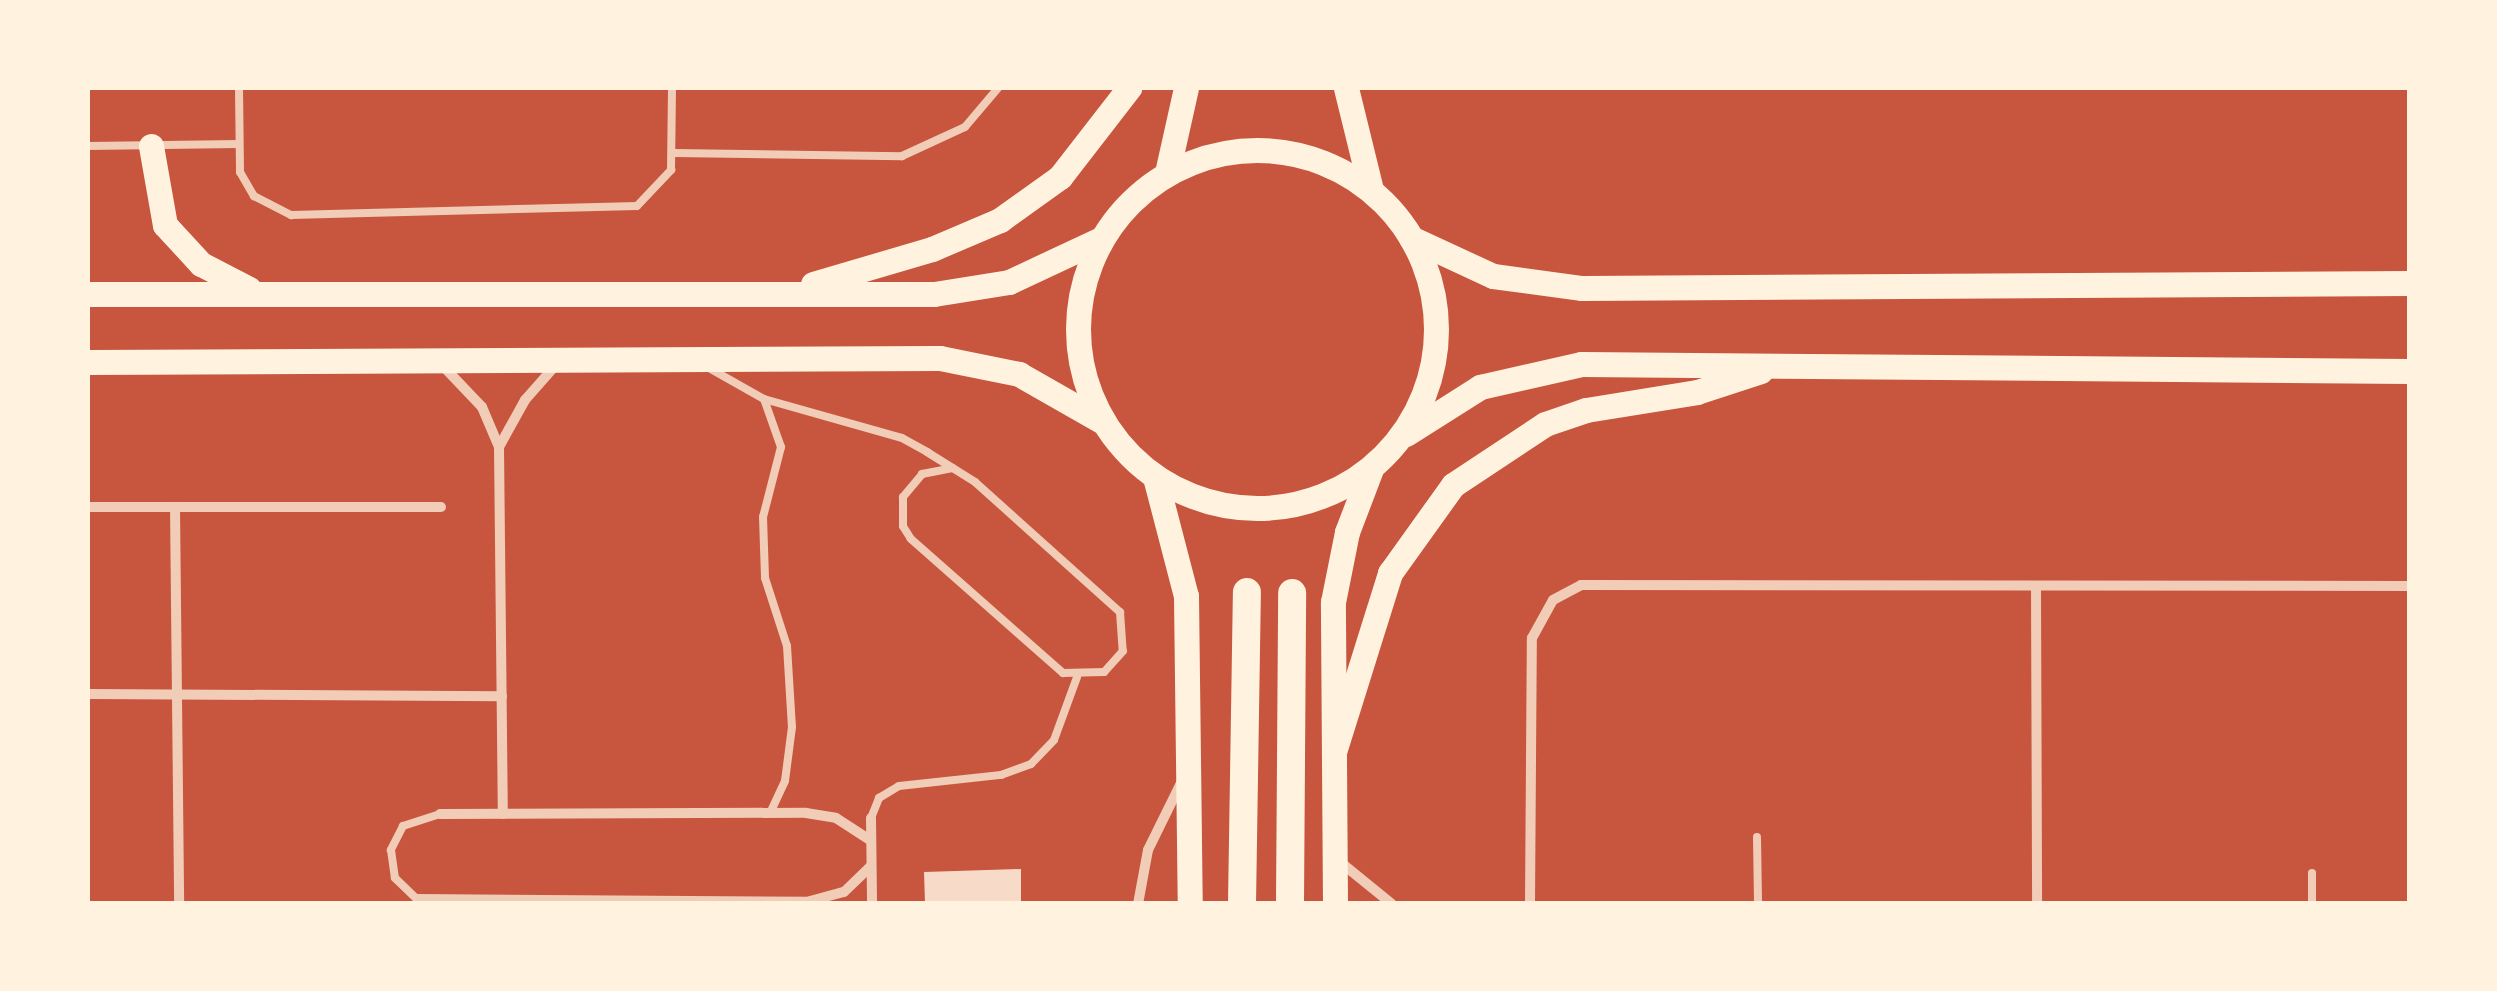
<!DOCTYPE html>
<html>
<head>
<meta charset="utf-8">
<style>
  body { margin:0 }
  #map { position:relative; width:2497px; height:991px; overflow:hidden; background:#c8553d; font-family:"Zilla Slab",serif }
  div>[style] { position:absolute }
  .building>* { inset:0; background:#f7dbc8 }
  .service>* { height:8px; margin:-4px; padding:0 4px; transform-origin:4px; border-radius:4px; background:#f1ccb7 }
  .minor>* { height:10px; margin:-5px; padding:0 5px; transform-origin:5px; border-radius:5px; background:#f1ccb7 }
  .primary>* { height:25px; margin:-12.5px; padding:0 12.5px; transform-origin:12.5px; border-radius:12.5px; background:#fff3e0 }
  .primary>.ring { margin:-12.5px; padding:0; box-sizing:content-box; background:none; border:25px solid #fff3e0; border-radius:50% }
  .trunk>* { height:28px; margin:-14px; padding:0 14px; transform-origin:14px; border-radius:14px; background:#fff3e0 }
  span { translate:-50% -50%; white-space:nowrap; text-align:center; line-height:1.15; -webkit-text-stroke:10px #fff3e0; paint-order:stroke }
  .frame { position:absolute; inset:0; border:90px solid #fff3e0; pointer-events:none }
</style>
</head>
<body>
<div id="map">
  <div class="building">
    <i style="clip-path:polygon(1021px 869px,1021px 904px,925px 904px,924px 872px)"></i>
  </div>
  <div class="service">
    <i style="left:239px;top:88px;width:84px;rotate:89.3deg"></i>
    <i style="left:240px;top:172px;width:28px;rotate:60deg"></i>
    <i style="left:254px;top:196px;width:42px;rotate:27.2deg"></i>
    <i style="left:291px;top:215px;width:346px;rotate:-1.5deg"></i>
    <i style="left:637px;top:206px;width:50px;rotate:-46.6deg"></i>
    <i style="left:671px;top:170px;width:82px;rotate:-89.3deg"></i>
    <i style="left:88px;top:146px;width:151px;rotate:-0.8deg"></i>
    <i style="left:674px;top:153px;width:228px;rotate:0.8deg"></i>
    <i style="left:902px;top:156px;width:69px;rotate:-24.7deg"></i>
    <i style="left:965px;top:127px;width:51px;rotate:-49.8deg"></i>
    <i style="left:709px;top:368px;width:63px;rotate:29.4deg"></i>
    <i style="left:764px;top:399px;width:143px;rotate:15.8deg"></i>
    <i style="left:902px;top:438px;width:29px;rotate:29deg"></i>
    <i style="left:927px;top:452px;width:57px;rotate:32deg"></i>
    <i style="left:975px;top:482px;width:195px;rotate:41.9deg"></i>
    <i style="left:1120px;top:612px;width:39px;rotate:86deg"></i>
    <i style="left:1123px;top:651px;width:28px;rotate:132deg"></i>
    <i style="left:1104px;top:672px;width:41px;rotate:178.6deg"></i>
    <i style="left:1063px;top:673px;width:203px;rotate:-138.6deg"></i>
    <i style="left:911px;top:539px;width:15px;rotate:-122deg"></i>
    <i style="left:903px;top:526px;width:29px;rotate:-90deg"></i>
    <i style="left:903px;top:497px;width:30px;rotate:-50deg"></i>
    <i style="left:922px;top:474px;width:31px;rotate:-11deg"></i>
    <i style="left:764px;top:399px;width:51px;rotate:70.5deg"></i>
    <i style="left:781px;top:447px;width:72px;rotate:104.4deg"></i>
    <i style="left:763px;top:517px;width:61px;rotate:88.1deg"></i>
    <i style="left:765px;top:578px;width:71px;rotate:72.1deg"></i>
    <i style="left:787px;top:646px;width:81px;rotate:86.5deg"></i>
    <i style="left:792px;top:727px;width:54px;rotate:97.4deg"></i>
    <i style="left:785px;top:781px;width:35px;rotate:115deg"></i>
    <i style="left:440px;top:814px;width:39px;rotate:162deg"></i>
    <i style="left:403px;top:826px;width:27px;rotate:117deg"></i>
    <i style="left:391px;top:850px;width:28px;rotate:82deg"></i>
    <i style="left:395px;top:878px;width:29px;rotate:44deg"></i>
    <i style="left:416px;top:898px;width:394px;rotate:0.4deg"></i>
    <i style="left:871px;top:818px;width:22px;rotate:-68deg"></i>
    <i style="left:879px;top:798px;width:23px;rotate:-31deg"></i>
    <i style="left:899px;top:786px;width:103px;rotate:-6.2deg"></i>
    <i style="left:1001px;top:775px;width:32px;rotate:-20deg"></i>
    <i style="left:1031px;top:764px;width:33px;rotate:-46deg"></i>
    <i style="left:1054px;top:740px;width:67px;rotate:-69.9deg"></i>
    <i style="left:1757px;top:837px;width:67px;rotate:89.1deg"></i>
    <i style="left:2312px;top:904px;width:31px;rotate:-90deg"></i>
  </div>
  <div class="minor">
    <i style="left:442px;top:365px;width:58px;rotate:46.4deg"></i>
    <i style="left:482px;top:407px;width:43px;rotate:67deg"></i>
    <i style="left:499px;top:447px;width:367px;rotate:89.4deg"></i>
    <i style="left:499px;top:447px;width:54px;rotate:-61deg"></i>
    <i style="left:525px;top:400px;width:45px;rotate:-48.6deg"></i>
    <i style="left:88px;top:507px;width:353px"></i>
    <i style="left:175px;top:507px;width:397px;rotate:89.4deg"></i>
    <i style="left:2036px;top:589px;width:315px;rotate:89.8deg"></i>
    <i style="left:88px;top:694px;width:414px;rotate:0.3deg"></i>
    <i style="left:440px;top:814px;width:366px;rotate:-0.2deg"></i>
    <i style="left:806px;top:813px;width:30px;rotate:9deg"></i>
    <i style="left:836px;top:818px;width:40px;rotate:32.9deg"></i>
    <i style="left:871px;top:818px;width:86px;rotate:89.3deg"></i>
    <i style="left:1339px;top:861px;width:68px;rotate:39.1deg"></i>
    <i style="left:810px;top:901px;width:35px;rotate:-15deg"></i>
    <i style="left:844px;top:892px;width:37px;rotate:-44deg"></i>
    <i style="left:1138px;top:904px;width:55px;rotate:-79.5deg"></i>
    <i style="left:1148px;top:850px;width:79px;rotate:-63.8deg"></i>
    <i style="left:1530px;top:904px;width:266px;rotate:-89.6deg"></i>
    <i style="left:1532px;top:638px;width:43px;rotate:-61.1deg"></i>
    <i style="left:1553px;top:600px;width:32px;rotate:-28deg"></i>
    <i style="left:1581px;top:585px;width:829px;rotate:0.07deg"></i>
  </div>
  <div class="primary">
    <i style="left:1346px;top:88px;width:105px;rotate:76.2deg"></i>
    <i style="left:151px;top:146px;width:80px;rotate:80deg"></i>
    <i style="left:165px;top:225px;width:53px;rotate:47.3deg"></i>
    <i style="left:201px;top:264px;width:54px;rotate:27.5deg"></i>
    <i class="ring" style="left:1078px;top:150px;width:333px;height:333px"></i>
    <i style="left:1167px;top:173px;width:87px;rotate:-77.4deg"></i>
    <i style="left:1411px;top:238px;width:90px;rotate:24.9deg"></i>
    <i style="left:1493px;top:276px;width:90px;rotate:7.7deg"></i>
    <i style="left:1582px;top:288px;width:828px;rotate:-0.35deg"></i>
    <i style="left:813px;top:284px;width:124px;rotate:-16.4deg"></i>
    <i style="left:932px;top:249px;width:74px;rotate:-23.1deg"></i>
    <i style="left:1000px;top:220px;width:74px;rotate:-35.6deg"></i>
    <i style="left:1060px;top:177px;width:113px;rotate:-52.2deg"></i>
    <i style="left:88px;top:294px;width:846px"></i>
    <i style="left:934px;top:294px;width:76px;rotate:-9.1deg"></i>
    <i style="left:1009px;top:282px;width:102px;rotate:-25.1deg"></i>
    <i style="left:88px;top:362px;width:852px;rotate:-0.27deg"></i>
    <i style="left:940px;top:358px;width:81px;rotate:11.4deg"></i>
    <i style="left:1019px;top:374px;width:97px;rotate:29.7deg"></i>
    <i style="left:1406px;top:434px;width:88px;rotate:-32.4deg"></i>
    <i style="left:1480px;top:387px;width:104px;rotate:-12.8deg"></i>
    <i style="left:1581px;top:364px;width:829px;rotate:0.48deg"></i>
    <i style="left:1155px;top:477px;width:123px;rotate:75.4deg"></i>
    <i style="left:1186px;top:596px;width:308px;rotate:89.3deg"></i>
    <i style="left:1334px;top:752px;width:188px;rotate:-72.6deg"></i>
    <i style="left:1390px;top:573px;width:108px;rotate:-54.4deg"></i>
    <i style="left:1453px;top:485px;width:110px;rotate:-33.5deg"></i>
    <i style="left:1545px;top:424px;width:43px;rotate:-18.9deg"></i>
    <i style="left:1586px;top:410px;width:112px;rotate:-9.2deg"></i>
    <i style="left:1697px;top:392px;width:67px;rotate:-18.2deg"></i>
    <i style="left:1335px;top:904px;width:302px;rotate:-90.4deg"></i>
    <i style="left:1333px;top:602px;width:71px;rotate:-78.7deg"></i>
    <i style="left:1347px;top:532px;width:67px;rotate:-69.1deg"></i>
  </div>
  <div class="trunk">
    <i style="left:1242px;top:904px;width:312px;rotate:-89.1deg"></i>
    <i style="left:1290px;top:904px;width:311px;rotate:-89.6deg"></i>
  </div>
  <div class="frame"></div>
</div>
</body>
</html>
